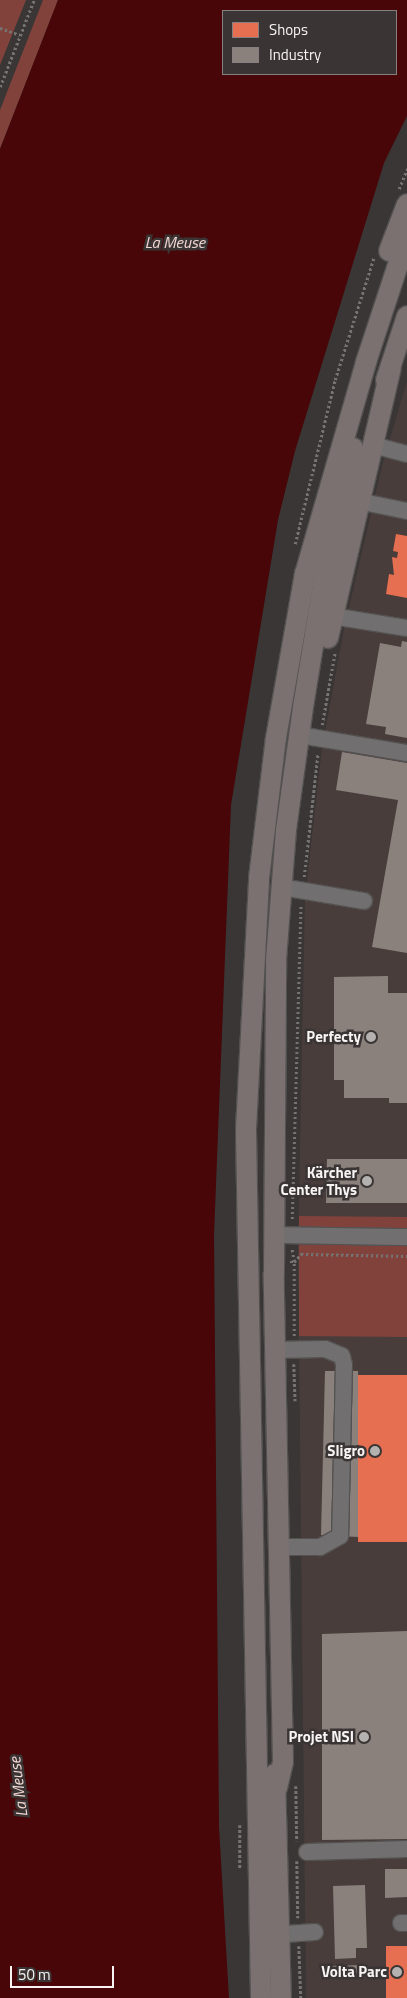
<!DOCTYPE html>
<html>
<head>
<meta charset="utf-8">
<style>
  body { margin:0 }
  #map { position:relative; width:407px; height:1998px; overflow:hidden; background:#393635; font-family:"Titillium Web",sans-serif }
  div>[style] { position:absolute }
  .built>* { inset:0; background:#493d3c }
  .green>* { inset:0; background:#81423c }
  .water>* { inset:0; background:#480608 }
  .shops>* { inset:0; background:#e76f51 }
  .industry>* { inset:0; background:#8a817c }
  .path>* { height:2.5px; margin-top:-1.25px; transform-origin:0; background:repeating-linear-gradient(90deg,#767473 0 2.5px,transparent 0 5px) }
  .roads { filter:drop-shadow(1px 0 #545251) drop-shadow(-1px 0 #545251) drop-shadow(0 1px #545251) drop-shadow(0 -1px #545251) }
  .minor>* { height:16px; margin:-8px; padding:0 8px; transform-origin:8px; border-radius:8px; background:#716f6f }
  .major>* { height:20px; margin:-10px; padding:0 10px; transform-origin:10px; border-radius:10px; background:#7a7170 }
  .dots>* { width:14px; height:14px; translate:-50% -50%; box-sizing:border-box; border:2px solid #3a3534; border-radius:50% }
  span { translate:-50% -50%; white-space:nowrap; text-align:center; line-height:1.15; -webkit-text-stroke:5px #3a3534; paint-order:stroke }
  .poi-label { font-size:15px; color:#f7f4f3; font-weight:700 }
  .right { translate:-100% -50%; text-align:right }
  .water-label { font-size:16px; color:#f4d8d4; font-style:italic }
  .legend { position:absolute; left:222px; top:10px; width:175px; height:65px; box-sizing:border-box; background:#3a3534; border:1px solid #868180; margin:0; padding:6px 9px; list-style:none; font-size:15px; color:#f7f4f3 }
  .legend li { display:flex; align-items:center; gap:10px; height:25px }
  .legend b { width:25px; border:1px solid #868180 }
  .scale { position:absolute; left:10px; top:1966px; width:104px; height:22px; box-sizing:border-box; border:2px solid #f7f4f3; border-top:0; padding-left:6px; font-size:15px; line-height:18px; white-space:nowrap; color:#f7f4f3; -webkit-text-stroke:4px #3a3534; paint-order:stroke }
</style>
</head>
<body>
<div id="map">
  <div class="built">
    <i style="clip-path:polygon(407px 381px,407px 1998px,306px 1998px,298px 1249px,305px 898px,322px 748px,344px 629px,382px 466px)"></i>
  </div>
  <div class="green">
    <i style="clip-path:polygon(0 0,26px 0,0 65px)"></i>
    <i style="clip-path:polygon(43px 0,58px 0,0 149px,0 110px)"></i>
    <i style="clip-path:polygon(299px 1216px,407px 1217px,407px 1337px,299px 1336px)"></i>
  </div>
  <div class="water">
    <i style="clip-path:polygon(evenodd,58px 0,407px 0,407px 116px,384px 163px,295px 451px,278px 520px,231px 805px,214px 1235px,219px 1827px,229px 1998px,0 1998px,0 149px,58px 0,223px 11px,396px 11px,396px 74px,223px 74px,223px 11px)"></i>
  </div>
  <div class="shops">
    <i style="clip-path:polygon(396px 534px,407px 536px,407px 598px,386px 594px,389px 574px,394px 575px,392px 557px,397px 558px,398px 552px,393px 551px)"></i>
    <i style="clip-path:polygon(358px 1375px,407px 1375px,407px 1542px,358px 1542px)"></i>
    <i style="clip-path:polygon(386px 1946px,407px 1946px,407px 1998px,386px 1998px)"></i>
  </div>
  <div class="industry">
    <i style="clip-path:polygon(402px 641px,407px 642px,407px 738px,385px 734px,386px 727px,366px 724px,380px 643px,401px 647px)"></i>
    <i style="clip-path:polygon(342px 752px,407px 763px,407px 953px,372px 947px,398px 800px,336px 790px)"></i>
    <i style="clip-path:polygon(388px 976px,388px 993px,407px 993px,407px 1103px,389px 1103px,389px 1098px,344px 1098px,344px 1080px,334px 1080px,334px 977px)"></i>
    <i style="clip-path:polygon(327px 1159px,407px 1159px,407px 1203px,326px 1203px)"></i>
    <i style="clip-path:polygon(325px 1371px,358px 1371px,358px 1537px,321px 1535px)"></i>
    <i style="clip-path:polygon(407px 1631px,407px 1839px,322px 1840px,322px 1634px)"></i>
    <i style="clip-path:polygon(385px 1869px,407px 1869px,407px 1897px,385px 1898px)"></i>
    <i style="clip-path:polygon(365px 1885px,367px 1948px,356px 1948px,356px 1958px,335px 1959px,333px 1886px)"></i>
    <i style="clip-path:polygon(363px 1965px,363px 1976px,330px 1976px,330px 1966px)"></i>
  </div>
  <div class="path">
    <i style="left:0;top:28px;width:21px;rotate:19deg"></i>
    <i style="left:0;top:87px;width:93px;rotate:-68.7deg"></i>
    <i style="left:399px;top:189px;width:22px;rotate:-68deg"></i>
    <i style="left:295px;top:544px;width:169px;rotate:-76.3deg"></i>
    <i style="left:335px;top:380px;width:129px;rotate:-72.4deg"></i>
    <i style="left:322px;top:725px;width:74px;rotate:-79.9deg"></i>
    <i style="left:304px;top:877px;width:125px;rotate:-83.6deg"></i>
    <i style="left:292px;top:1219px;width:315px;rotate:-88.4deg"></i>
    <i style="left:290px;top:1262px;width:4px"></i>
    <i style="left:294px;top:1262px;width:13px;rotate:-99deg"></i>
    <i style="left:294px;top:1336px;width:74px;rotate:-90deg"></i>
    <i style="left:294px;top:1262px;width:11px;rotate:-49deg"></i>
    <i style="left:301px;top:1254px;width:106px;rotate:1.1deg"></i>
    <i style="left:294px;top:1364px;width:37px;rotate:88deg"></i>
    <i style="left:296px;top:1786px;width:55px;rotate:89deg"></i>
    <i style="left:240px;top:1825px;width:44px;rotate:90deg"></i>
    <i style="left:297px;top:1861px;width:57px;rotate:89deg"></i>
    <i style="left:299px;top:1946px;width:52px;rotate:87.8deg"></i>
  </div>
  <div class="roads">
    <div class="minor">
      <i style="left:373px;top:445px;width:35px;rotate:15deg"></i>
      <i style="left:358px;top:501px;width:50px;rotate:11.5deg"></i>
      <i style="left:332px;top:616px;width:76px;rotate:9.1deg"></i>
      <i style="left:311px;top:737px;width:97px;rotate:9.5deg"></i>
      <i style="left:293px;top:889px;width:72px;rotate:9.6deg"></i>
      <i style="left:274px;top:1235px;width:133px;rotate:0.9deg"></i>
      <i style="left:274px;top:1350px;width:51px;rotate:-1.1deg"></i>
      <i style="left:325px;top:1349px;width:18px;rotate:22deg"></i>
      <i style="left:342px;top:1356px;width:9px;rotate:77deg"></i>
      <i style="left:344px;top:1365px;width:171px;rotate:91.3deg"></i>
      <i style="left:340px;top:1536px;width:23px;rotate:151deg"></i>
      <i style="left:320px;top:1547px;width:39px;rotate:180deg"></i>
      <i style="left:307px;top:1852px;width:100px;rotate:-1.7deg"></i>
      <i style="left:401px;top:1923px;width:6px"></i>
      <i style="left:286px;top:1934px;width:29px;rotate:-4deg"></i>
    </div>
    <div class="major">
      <i style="left:389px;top:251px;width:50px;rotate:-69deg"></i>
      <i style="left:386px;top:380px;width:67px;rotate:-71.8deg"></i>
      <i style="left:328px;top:638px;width:277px;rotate:-76.9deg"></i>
      <i style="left:275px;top:1774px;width:224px;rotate:88.5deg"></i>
      <i style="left:277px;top:1788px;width:27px;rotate:-77deg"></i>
      <i style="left:283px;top:1762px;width:489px;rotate:-91.1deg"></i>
      <i style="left:274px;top:1273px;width:313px;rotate:-89.6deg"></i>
      <i style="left:276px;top:960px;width:130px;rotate:-85.6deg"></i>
      <i style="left:286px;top:830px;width:130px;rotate:-82.1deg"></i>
      <i style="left:304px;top:701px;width:142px;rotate:-80.7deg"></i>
      <i style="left:327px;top:561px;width:116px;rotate:-77deg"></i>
      <i style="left:261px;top:1998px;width:869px;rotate:-90.99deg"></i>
      <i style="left:246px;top:1129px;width:251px;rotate:-87deg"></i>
      <i style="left:259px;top:878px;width:141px;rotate:-83.1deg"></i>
      <i style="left:276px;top:738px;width:167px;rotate:-80deg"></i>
      <i style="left:305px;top:574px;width:221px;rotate:-73.9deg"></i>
      <i style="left:366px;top:362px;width:132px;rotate:-71.8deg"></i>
    </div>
  </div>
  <div class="dots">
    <i style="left:371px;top:1037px;background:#b4b2b0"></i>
    <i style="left:367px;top:1181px;background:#b4b2b0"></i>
    <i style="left:375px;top:1451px;background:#b4b2b0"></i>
    <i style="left:364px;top:1737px;background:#b4b2b0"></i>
    <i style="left:397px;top:1972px;background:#b4b2b0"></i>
  </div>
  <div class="poi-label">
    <span class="right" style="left:361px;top:1037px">Perfecty</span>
    <span class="right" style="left:357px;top:1181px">Kärcher<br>Center Thys</span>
    <span class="right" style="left:365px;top:1451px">Sligro</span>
    <span class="right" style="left:354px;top:1737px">Projet NSI</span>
    <span class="right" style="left:387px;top:1972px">Volta Parc</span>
  </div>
  <div class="water-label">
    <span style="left:175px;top:242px">La Meuse</span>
    <span style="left:18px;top:1787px;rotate:-97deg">La Meuse</span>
  </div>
  <ul class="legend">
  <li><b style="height:14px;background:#e76f51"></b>Shops</li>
  <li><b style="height:14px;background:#8a817c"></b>Industry</li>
  </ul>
  <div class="scale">50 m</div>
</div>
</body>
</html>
